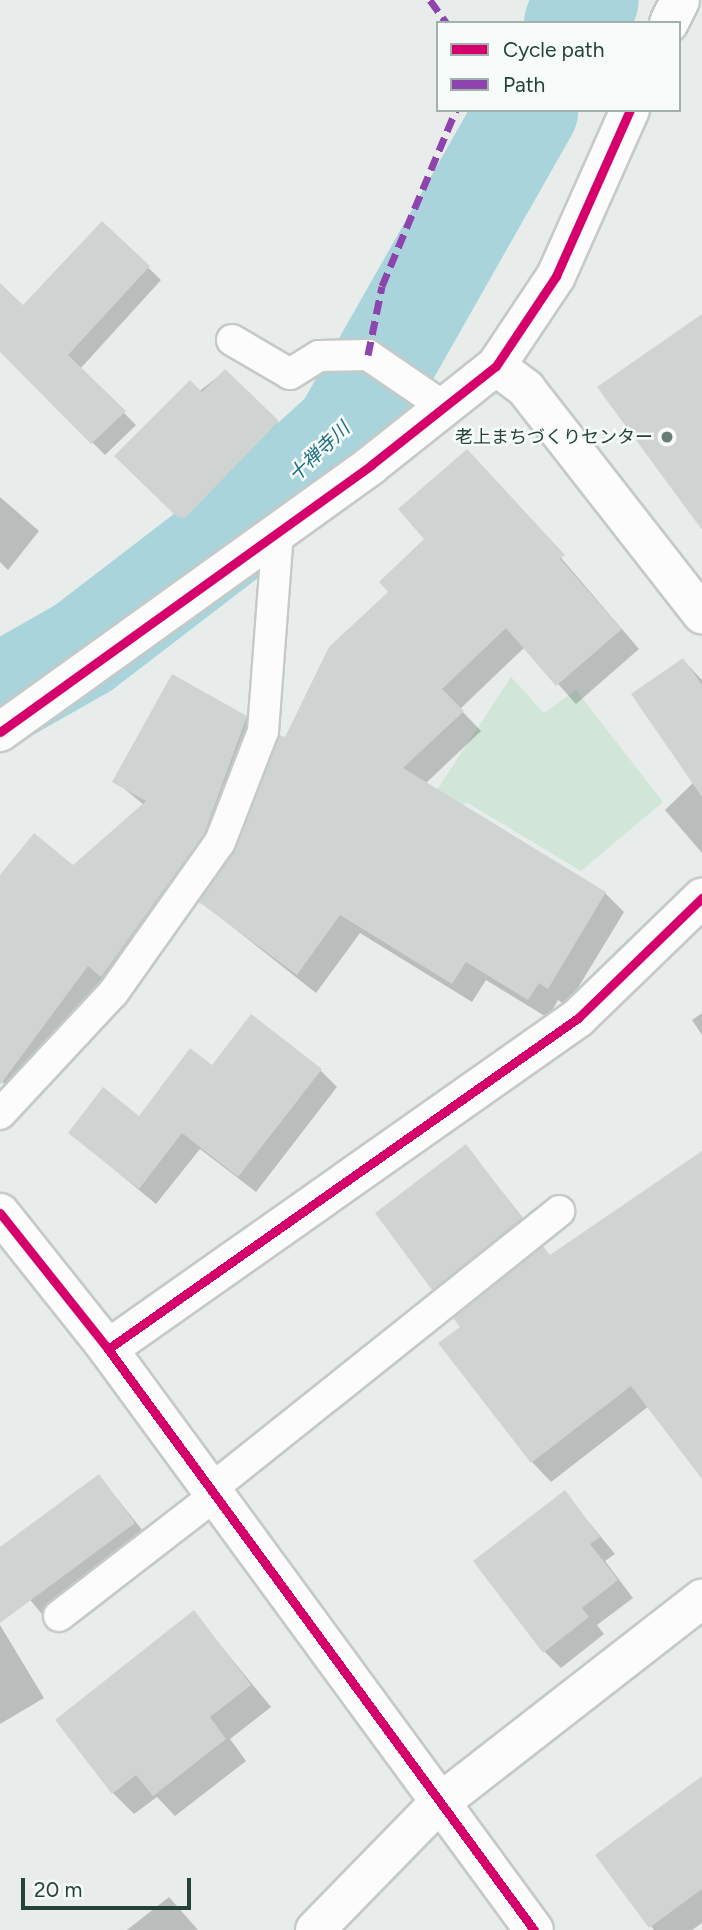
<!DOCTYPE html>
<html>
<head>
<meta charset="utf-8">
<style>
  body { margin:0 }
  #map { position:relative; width:702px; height:1930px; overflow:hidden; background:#e8edeb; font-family:Figtree,"Noto Sans JP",sans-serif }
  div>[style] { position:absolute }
  .green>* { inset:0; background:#d1e6d8 }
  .shadow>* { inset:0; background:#0003 }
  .river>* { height:102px; margin:-51px; padding:0 51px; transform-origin:51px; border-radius:51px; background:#a9d4db }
  .building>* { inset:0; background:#cfd4d2 }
  .roads { filter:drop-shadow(2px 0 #c5cac8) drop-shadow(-2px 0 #c5cac8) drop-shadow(0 2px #c5cac8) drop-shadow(0 -2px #c5cac8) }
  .lane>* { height:30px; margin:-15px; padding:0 15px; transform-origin:15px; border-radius:15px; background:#fcfcfc }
  .street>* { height:38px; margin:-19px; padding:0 19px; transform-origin:19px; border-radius:19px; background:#fcfcfc }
  .secondary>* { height:38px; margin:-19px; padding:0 19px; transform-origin:19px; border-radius:19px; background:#fcfcfc }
  .quiet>* { height:7px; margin-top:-3.5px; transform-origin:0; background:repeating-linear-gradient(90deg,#8e44ad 0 14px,transparent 0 21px) }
  .cycleway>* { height:9px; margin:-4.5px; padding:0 4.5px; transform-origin:4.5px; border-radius:4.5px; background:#d6006c }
  .dots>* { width:19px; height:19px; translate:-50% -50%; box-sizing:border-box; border:4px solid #f7fbf9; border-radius:50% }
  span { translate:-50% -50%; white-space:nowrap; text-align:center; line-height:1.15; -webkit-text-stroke:5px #f7fbf9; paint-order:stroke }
  .poi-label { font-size:18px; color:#24423a }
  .right { translate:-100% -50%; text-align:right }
  .water-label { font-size:19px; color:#1c6f80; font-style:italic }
  .legend { position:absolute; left:436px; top:21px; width:245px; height:91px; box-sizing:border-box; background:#f7fbf9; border:2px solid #a3b1ad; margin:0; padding:9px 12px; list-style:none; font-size:21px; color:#24423a }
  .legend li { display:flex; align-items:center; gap:14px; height:35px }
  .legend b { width:35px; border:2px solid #a3b1ad }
  .scale { position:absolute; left:21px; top:1878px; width:170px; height:32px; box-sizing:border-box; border:4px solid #24423a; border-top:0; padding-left:9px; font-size:21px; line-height:24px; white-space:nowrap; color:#24423a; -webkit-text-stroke:5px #f7fbf9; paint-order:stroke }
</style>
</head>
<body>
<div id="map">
  <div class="green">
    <i style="clip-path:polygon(511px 677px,544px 713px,576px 690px,663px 802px,581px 871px,466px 802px,441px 828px,421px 814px)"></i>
  </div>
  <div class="shadow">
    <i style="clip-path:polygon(102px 223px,161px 280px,80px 369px,136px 425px,105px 455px,0 350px,0 310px,23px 308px)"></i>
    <i style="clip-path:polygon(225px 371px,293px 439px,195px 533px,117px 456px)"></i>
    <i style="clip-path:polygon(486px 470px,639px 649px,576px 704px,525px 647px,460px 709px,481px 731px,425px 784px,605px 893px,624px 912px,567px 1006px,558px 1000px,548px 1018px,486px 980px,472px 1002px,360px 933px,316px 993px,201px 902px,238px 849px,286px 740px,426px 540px)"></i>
    <i style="clip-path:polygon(0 497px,39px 531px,8px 570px,0 562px)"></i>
    <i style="clip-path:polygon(683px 660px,702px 680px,702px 853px,665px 810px,694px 782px)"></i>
    <i style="clip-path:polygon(246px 717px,261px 733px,219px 849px,18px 1096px,0 1080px,0 878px,73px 867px,144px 805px,115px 781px)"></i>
    <i style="clip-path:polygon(702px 1013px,702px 1035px,692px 1020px)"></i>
    <i style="clip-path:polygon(212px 1068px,320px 1070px,337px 1087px,256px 1192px,200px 1149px,156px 1204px,70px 1133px,139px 1118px)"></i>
    <i style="clip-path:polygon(466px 1146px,537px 1236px,450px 1305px,377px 1214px)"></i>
    <i style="clip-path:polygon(702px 1153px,702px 1476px,649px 1406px,551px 1482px,532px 1462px,551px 1256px)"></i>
    <i style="clip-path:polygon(99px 1476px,151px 1541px,45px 1618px,0 1563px,0 1550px)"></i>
    <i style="clip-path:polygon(565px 1493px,615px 1554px,605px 1561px,633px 1598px,597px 1625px,604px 1634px,561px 1668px,544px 1651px)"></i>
    <i style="clip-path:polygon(194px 1613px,271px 1707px,230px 1739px,246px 1761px,175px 1816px,157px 1797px,134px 1814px,113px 1793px)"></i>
    <i style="clip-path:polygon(0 1625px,44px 1698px,0 1724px)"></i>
    <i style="clip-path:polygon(702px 1777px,702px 1923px,692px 1930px,654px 1930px,597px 1855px)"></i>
    <i style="clip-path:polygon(169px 1897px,198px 1930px,127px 1930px)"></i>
  </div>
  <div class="river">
    <i style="left:575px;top:23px;width:26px;rotate:-61deg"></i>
    <i style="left:0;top:695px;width:95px;rotate:-29.5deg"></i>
    <i style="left:83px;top:648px;width:190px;rotate:-37.5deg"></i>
    <i style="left:234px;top:532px;width:150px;rotate:-42.3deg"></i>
    <i style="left:345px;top:431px;width:369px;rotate:-60.4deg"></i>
  </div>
  <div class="building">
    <i style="clip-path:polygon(102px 221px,150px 266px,68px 355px,126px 411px,91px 444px,0 352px,0 283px,23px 305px)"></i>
    <i style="clip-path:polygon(702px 314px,702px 530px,597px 387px)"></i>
    <i style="clip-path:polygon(225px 369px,279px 421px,185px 518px,177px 517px,114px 456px,190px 380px,202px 392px)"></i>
    <i style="clip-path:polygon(467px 449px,565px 555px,560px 559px,622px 629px,556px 686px,506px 628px,442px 689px,464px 711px,403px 768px,606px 892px,548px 989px,539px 983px,528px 1000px,466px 962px,452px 984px,340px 915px,297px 975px,199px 902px,236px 849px,280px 735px,285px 737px,329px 647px,388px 592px,379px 582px,424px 539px,398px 509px)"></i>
    <i style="clip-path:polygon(683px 658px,702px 685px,702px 797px,631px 694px)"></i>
    <i style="clip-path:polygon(172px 674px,247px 716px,204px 834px,101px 977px,88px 966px,0 1085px,0 875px,34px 833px,73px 865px,146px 801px,112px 782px)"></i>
    <i style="clip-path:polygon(251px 1014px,322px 1069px,238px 1177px,182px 1133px,139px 1189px,68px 1133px,103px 1087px,139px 1116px,190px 1048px,212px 1065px)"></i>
    <i style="clip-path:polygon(466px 1144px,522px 1218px,432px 1290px,375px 1213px)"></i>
    <i style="clip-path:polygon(702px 1151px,702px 1479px,631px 1386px,531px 1463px,438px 1343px,460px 1327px,453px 1318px,543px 1246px,550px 1255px)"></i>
    <i style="clip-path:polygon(99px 1474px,135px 1523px,0 1623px,0 1547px)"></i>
    <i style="clip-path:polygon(565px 1490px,600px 1537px,590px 1544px,618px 1580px,582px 1608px,589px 1617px,543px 1653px,473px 1561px)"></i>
    <i style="clip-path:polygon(194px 1610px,251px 1685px,210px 1717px,226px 1739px,153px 1796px,136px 1775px,112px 1794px,55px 1720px)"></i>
    <i style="clip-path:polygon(702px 1776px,702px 1889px,649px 1928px,595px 1855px)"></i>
  </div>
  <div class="roads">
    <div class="lane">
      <i style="left:232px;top:340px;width:67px;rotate:30.4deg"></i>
      <i style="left:290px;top:374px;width:34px;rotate:-32deg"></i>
      <i style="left:319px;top:356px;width:49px;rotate:-1.2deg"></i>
      <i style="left:368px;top:355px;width:92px;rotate:34.4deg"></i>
      <i style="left:0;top:1114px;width:166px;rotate:-47deg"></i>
      <i style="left:113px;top:993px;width:185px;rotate:-54.7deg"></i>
      <i style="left:220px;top:842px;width:119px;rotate:-68.8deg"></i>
      <i style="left:263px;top:731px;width:200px;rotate:-85.7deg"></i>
      <i style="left:210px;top:1490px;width:447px;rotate:-38.6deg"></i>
      <i style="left:59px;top:1616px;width:196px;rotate:-37.7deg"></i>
    </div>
    <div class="street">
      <i style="left:669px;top:23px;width:25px;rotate:-64deg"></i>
      <i style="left:496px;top:366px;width:38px;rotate:37deg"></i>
      <i style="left:526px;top:389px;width:286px;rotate:52deg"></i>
      <i style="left:0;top:732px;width:457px;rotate:-35.7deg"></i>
      <i style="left:371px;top:465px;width:159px;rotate:-38.4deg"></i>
      <i style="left:496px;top:366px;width:108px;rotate:-56.3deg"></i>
      <i style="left:556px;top:276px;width:182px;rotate:-66deg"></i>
      <i style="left:108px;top:1349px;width:575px;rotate:-35.16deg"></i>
      <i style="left:578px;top:1018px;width:173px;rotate:-44.1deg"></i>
    </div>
    <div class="secondary">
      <i style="left:0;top:1213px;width:174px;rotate:51.5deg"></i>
      <i style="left:108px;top:1349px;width:720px;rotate:53.75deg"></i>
      <i style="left:315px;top:1930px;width:175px;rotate:-45.7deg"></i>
      <i style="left:437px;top:1805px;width:336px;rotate:-37.9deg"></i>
    </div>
  </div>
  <div class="quiet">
    <i style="left:430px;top:0;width:29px;rotate:54deg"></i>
    <i style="left:368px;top:355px;width:70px;rotate:-78.5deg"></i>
    <i style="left:382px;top:286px;width:191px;rotate:-67.2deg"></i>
  </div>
  <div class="cycleway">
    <i style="left:0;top:732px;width:457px;rotate:-35.7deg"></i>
    <i style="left:371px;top:465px;width:159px;rotate:-38.4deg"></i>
    <i style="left:496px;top:366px;width:108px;rotate:-56.3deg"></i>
    <i style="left:556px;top:276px;width:182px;rotate:-66deg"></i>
    <i style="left:0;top:1213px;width:174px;rotate:51.5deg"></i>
    <i style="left:108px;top:1349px;width:720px;rotate:53.75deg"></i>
    <i style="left:108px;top:1349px;width:575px;rotate:-35.16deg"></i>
    <i style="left:578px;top:1018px;width:173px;rotate:-44.1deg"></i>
  </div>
  <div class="dots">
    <i style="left:667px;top:437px;background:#697e78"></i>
  </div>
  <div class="poi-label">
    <span class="right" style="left:653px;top:437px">老上まちづくりセンター</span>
  </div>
  <div class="water-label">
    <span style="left:319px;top:452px;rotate:-44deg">十禅寺川</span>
  </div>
  <ul class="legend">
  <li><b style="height:9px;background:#d6006c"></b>Cycle path</li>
  <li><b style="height:9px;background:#8e44ad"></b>Path</li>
  </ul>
  <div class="scale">20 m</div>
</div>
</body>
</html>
